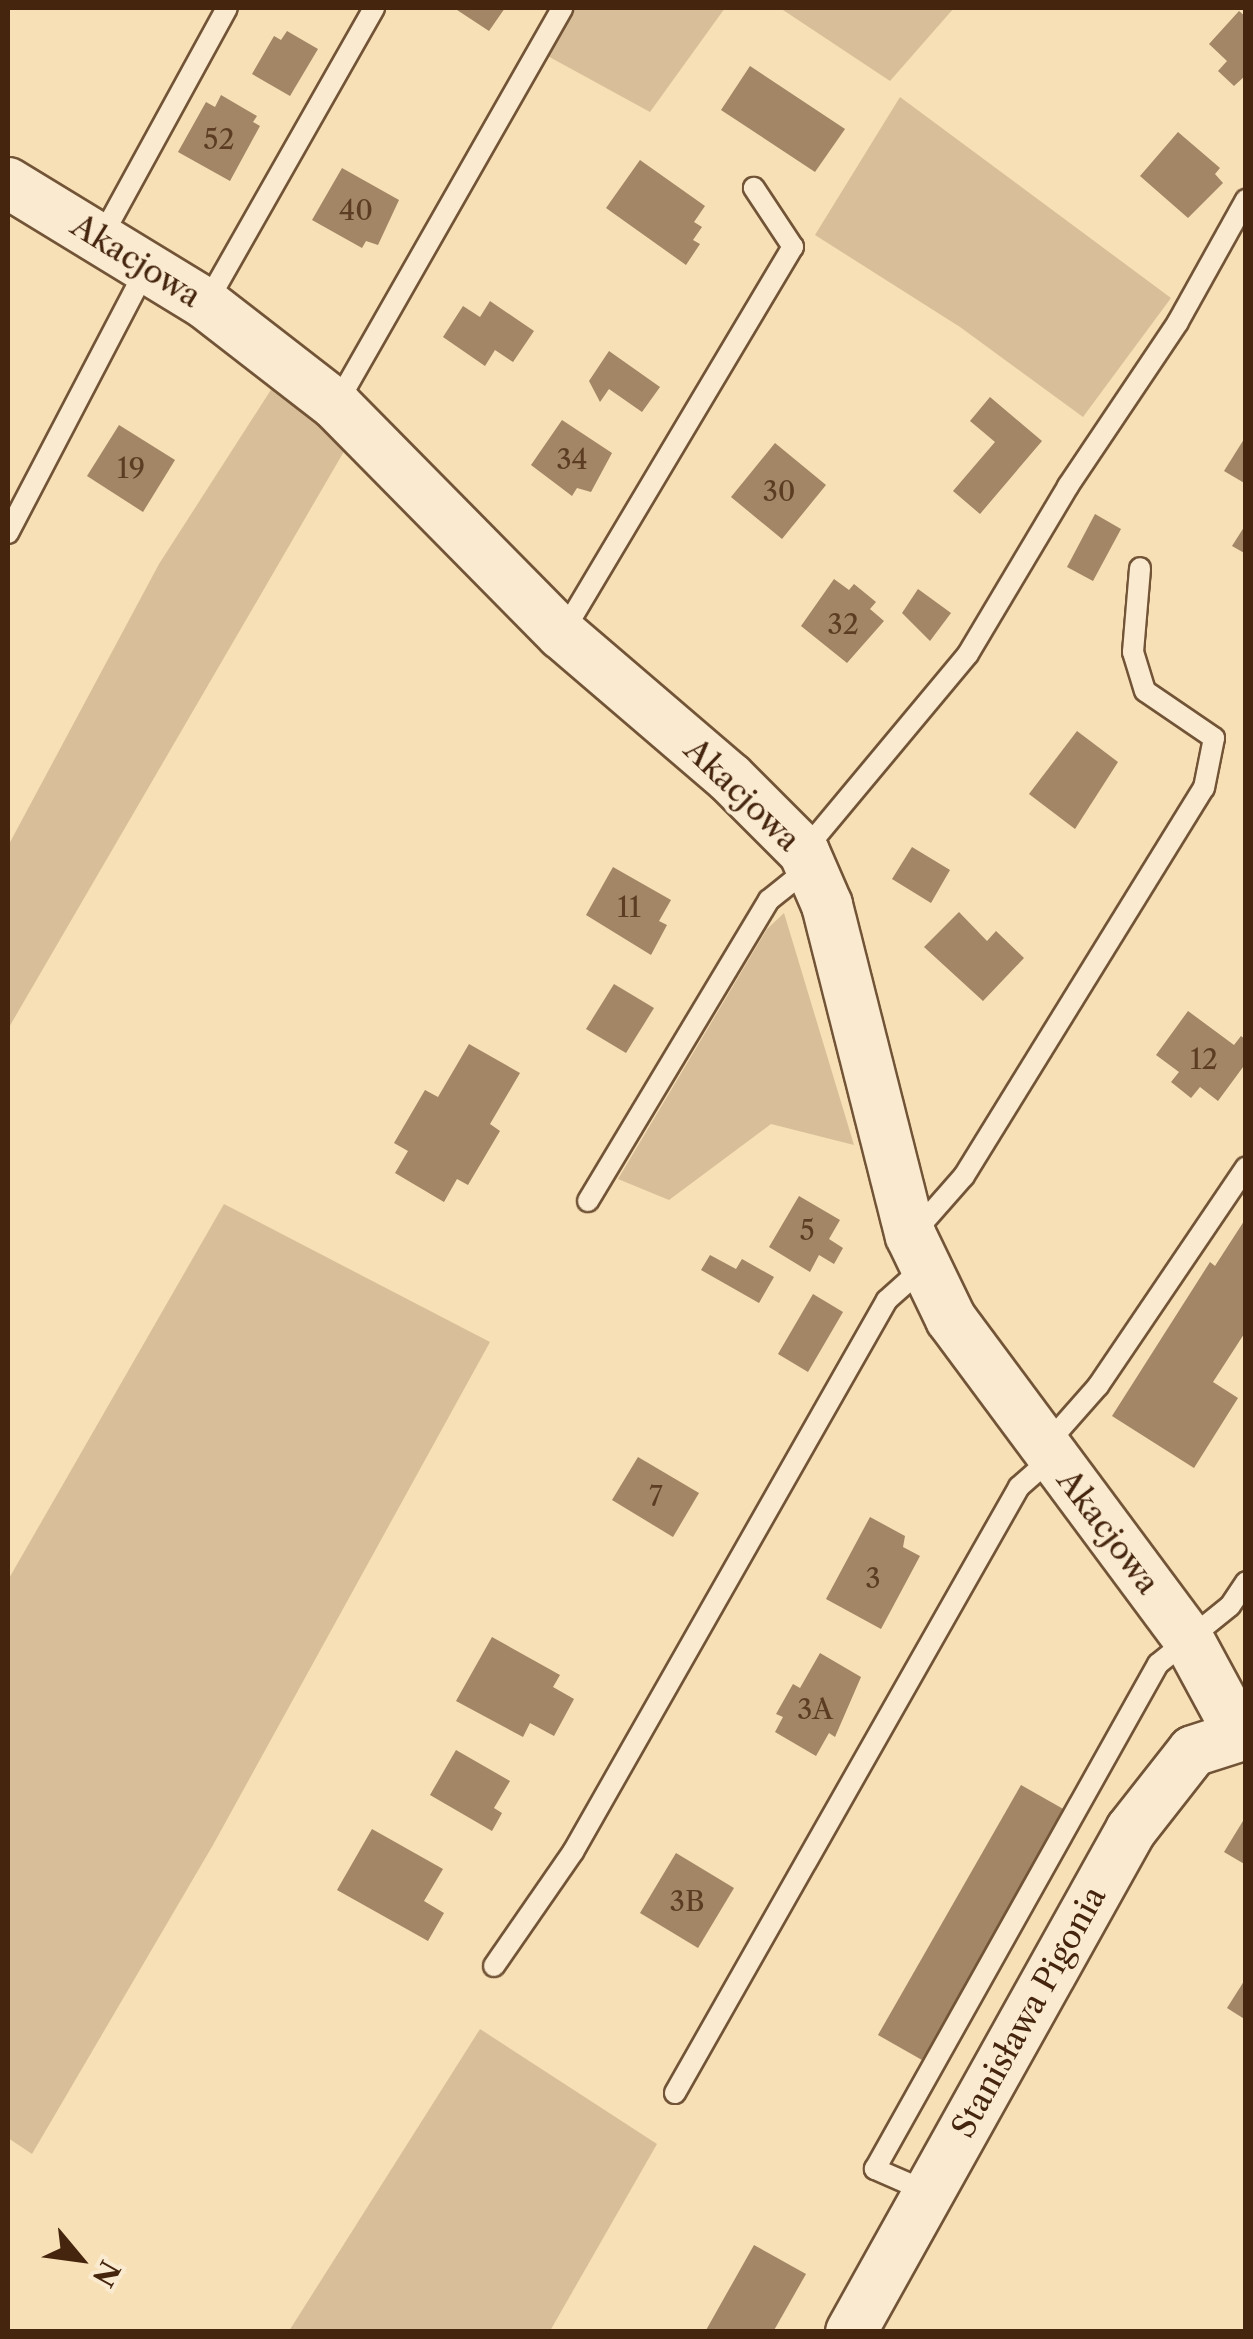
<!DOCTYPE html>
<html>
<head>
<meta charset="utf-8">
<style>
  body { margin:0 }
  #map { position:relative; width:1253px; height:2339px; overflow:hidden; background:#f7dfb6; font-family:"Libre Caslon Text",serif }
  div>[style] { position:absolute }
  .green>* { inset:0; background:#d9bf99 }
  .building>* { inset:0; background:#a28665 }
  .roads { filter:drop-shadow(2px 0 #725437) drop-shadow(-2px 0 #725437) drop-shadow(0 2px #725437) drop-shadow(0 -2px #725437) }
  .service>* { height:20px; margin:-10px; padding:0 10px; transform-origin:10px; border-radius:10px; background:#faead0 }
  .tertiary>* { height:50px; margin:-25px; padding:0 25px; transform-origin:25px; border-radius:25px; background:#faead0 }
  span { translate:-50% -50%; white-space:nowrap; text-align:center; line-height:1.15; -webkit-text-stroke:8px #faead0; paint-order:stroke }
  .number-label { font-size:28px; color:#5c3d23 }
  .number-label span { -webkit-text-stroke-width:0 }
  .street-label { font-size:32px; color:#45250d }
  .frame { position:absolute; inset:0; border:10px solid #45250d; pointer-events:none }
  .north { position:absolute; left:30px; top:2209px; width:100px; height:100px; -webkit-text-stroke:8px #faead0; paint-order:stroke; rotate:119deg; font-size:28px; font-weight:700; line-height:40px; text-align:center; color:#45250d }
  .north::after { content:''; display:block; margin:auto; width:35px; height:45px; background:#45250d; clip-path:polygon(50% 0,100% 100%,50% 72%,0 100%) }
</style>
</head>
<body>
<div id="map">
  <div class="green">
    <i style="clip-path:polygon(574px 8px,725px 8px,650px 112px,544px 54px)"></i>
    <i style="clip-path:polygon(780px 8px,954px 8px,890px 81px)"></i>
    <i style="clip-path:polygon(900px 97px,1171px 298px,1083px 417px,960px 327px,815px 235px)"></i>
    <i style="clip-path:polygon(274px 385px,346px 448px,8px 1029px,8px 846px,159px 564px)"></i>
    <i style="clip-path:polygon(784px 913px,854px 1145px,771px 1124px,669px 1200px,618px 1179px,767px 929px)"></i>
    <i style="clip-path:polygon(224px 1204px,490px 1342px,213px 1845px,32px 2154px,8px 2138px,8px 1580px)"></i>
    <i style="clip-path:polygon(480px 2029px,657px 2144px,550px 2331px,289px 2331px)"></i>
  </div>
  <div class="building">
    <i style="clip-path:polygon(454px 8px,505px 8px,489px 31px)"></i>
    <i style="clip-path:polygon(1239px 11px,1246px 17px,1246px 75px,1234px 86px,1218px 71px,1227px 61px,1209px 44px)"></i>
    <i style="clip-path:polygon(287px 31px,318px 49px,290px 96px,252px 74px,274px 36px,281px 40px)"></i>
    <i style="clip-path:polygon(750px 66px,845px 129px,815px 172px,721px 110px)"></i>
    <i style="clip-path:polygon(221px 95px,257px 116px,253px 122px,260px 126px,230px 181px,178px 152px,206px 102px,215px 107px)"></i>
    <i style="clip-path:polygon(1178px 132px,1220px 168px,1215px 174px,1223px 183px,1188px 218px,1140px 176px)"></i>
    <i style="clip-path:polygon(640px 160px,705px 206px,694px 222px,702px 227px,693px 240px,700px 244px,686px 265px,606px 208px)"></i>
    <i style="clip-path:polygon(342px 168px,399px 200px,378px 245px,366px 241px,362px 248px,312px 220px)"></i>
    <i style="clip-path:polygon(490px 301px,534px 331px,513px 362px,495px 350px,485px 366px,443px 337px,463px 306px,480px 317px)"></i>
    <i style="clip-path:polygon(609px 351px,660px 387px,642px 412px,609px 389px,600px 402px,589px 381px)"></i>
    <i style="clip-path:polygon(990px 397px,1042px 441px,980px 514px,953px 491px,995px 442px,970px 421px)"></i>
    <i style="clip-path:polygon(562px 420px,612px 453px,591px 492px,577px 488px,572px 496px,531px 465px)"></i>
    <i style="clip-path:polygon(119px 425px,175px 460px,143px 512px,87px 476px)"></i>
    <i style="clip-path:polygon(1246px 436px,1246px 484px,1224px 471px)"></i>
    <i style="clip-path:polygon(775px 443px,826px 485px,782px 539px,731px 497px)"></i>
    <i style="clip-path:polygon(1095px 514px,1121px 529px,1093px 581px,1067px 567px)"></i>
    <i style="clip-path:polygon(1246px 524px,1246px 554px,1232px 546px)"></i>
    <i style="clip-path:polygon(834px 579px,849px 590px,854px 584px,876px 602px,870px 609px,884px 621px,847px 663px,801px 626px)"></i>
    <i style="clip-path:polygon(918px 589px,951px 613px,930px 641px,902px 613px)"></i>
    <i style="clip-path:polygon(1077px 731px,1118px 762px,1075px 829px,1029px 794px)"></i>
    <i style="clip-path:polygon(912px 847px,950px 870px,931px 903px,892px 879px)"></i>
    <i style="clip-path:polygon(613px 867px,671px 900px,659px 921px,667px 925px,651px 955px,586px 915px)"></i>
    <i style="clip-path:polygon(959px 912px,987px 941px,996px 931px,1024px 958px,983px 1001px,924px 947px)"></i>
    <i style="clip-path:polygon(614px 984px,654px 1008px,626px 1053px,586px 1029px)"></i>
    <i style="clip-path:polygon(1188px 1011px,1234px 1045px,1241px 1036px,1246px 1040px,1246px 1063px,1218px 1101px,1200px 1087px,1191px 1098px,1171px 1082px,1179px 1072px,1156px 1055px)"></i>
    <i style="clip-path:polygon(469px 1044px,520px 1073px,490px 1124px,500px 1131px,468px 1185px,457px 1179px,444px 1202px,395px 1173px,408px 1151px,394px 1143px,425px 1090px,438px 1097px)"></i>
    <i style="clip-path:polygon(799px 1196px,840px 1220px,829px 1239px,843px 1248px,834px 1264px,819px 1255px,810px 1272px,769px 1247px)"></i>
    <i style="clip-path:polygon(1246px 1218px,1246px 1331px,1213px 1382px,1238px 1398px,1194px 1468px,1112px 1416px,1210px 1262px,1215px 1266px)"></i>
    <i style="clip-path:polygon(710px 1255px,736px 1269px,742px 1259px,774px 1277px,759px 1303px,701px 1270px)"></i>
    <i style="clip-path:polygon(813px 1294px,843px 1312px,808px 1372px,778px 1354px)"></i>
    <i style="clip-path:polygon(638px 1457px,699px 1493px,673px 1537px,612px 1500px)"></i>
    <i style="clip-path:polygon(870px 1517px,905px 1536px,903px 1547px,920px 1556px,881px 1629px,826px 1599px)"></i>
    <i style="clip-path:polygon(492px 1637px,560px 1675px,553px 1687px,574px 1699px,554px 1736px,530px 1723px,523px 1737px,456px 1701px)"></i>
    <i style="clip-path:polygon(820px 1653px,861px 1677px,835px 1737px,829px 1733px,816px 1756px,775px 1732px,783px 1717px,776px 1714px,793px 1684px,800px 1688px)"></i>
    <i style="clip-path:polygon(456px 1750px,510px 1781px,494px 1808px,502px 1813px,492px 1831px,430px 1795px)"></i>
    <i style="clip-path:polygon(1021px 1785px,1065px 1810px,922px 2060px,878px 2035px)"></i>
    <i style="clip-path:polygon(1246px 1816px,1246px 1865px,1224px 1852px)"></i>
    <i style="clip-path:polygon(372px 1829px,443px 1869px,424px 1901px,444px 1913px,428px 1941px,337px 1890px)"></i>
    <i style="clip-path:polygon(676px 1853px,734px 1888px,698px 1948px,640px 1913px)"></i>
    <i style="clip-path:polygon(1246px 1978px,1246px 2020px,1227px 2008px)"></i>
    <i style="clip-path:polygon(754px 2245px,806px 2274px,773px 2332px,705px 2332px)"></i>
  </div>
  <div class="roads">
    <div class="service">
      <i style="left:101px;top:238px;width:262px;rotate:-61.3deg"></i>
      <i style="left:206px;top:304px;width:340px;rotate:-60.4deg"></i>
      <i style="left:336px;top:405px;width:457px;rotate:-60.3deg"></i>
      <i style="left:8px;top:533px;width:298px;rotate:-62.4deg"></i>
      <i style="left:562px;top:634px;width:451px;rotate:-59.2deg"></i>
      <i style="left:793px;top:247px;width:71px;rotate:-123.5deg"></i>
      <i style="left:804px;top:851px;width:256px;rotate:-50.2deg"></i>
      <i style="left:968px;top:654px;width:196px;rotate:-59.2deg"></i>
      <i style="left:1068px;top:486px;width:197px;rotate:-56.1deg"></i>
      <i style="left:1178px;top:322px;width:140px;rotate:-60.9deg"></i>
      <i style="left:588px;top:1201px;width:351px;rotate:-59deg"></i>
      <i style="left:769px;top:900px;width:51px;rotate:-38.7deg"></i>
      <i style="left:913px;top:1234px;width:77px;rotate:-48.7deg"></i>
      <i style="left:964px;top:1176px;width:456px;rotate:-58.3deg"></i>
      <i style="left:1204px;top:788px;width:51px;rotate:-78.7deg"></i>
      <i style="left:1214px;top:738px;width:83px;rotate:-145.7deg"></i>
      <i style="left:1145px;top:691px;width:41px;rotate:-107.1deg"></i>
      <i style="left:1133px;top:652px;width:84px;rotate:-85.2deg"></i>
      <i style="left:1046px;top:1445px;width:79px;rotate:-48.6deg"></i>
      <i style="left:1098px;top:1386px;width:264px;rotate:-55.9deg"></i>
      <i style="left:494px;top:1966px;width:139px;rotate:-55.3deg"></i>
      <i style="left:573px;top:1852px;width:635px;rotate:-60.37deg"></i>
      <i style="left:887px;top:1300px;width:50px;rotate:-41.7deg"></i>
      <i style="left:675px;top:2093px;width:697px;rotate:-60.42deg"></i>
      <i style="left:1019px;top:1487px;width:44px;rotate:-41.3deg"></i>
      <i style="left:928px;top:2192px;width:58px;rotate:-156.5deg"></i>
      <i style="left:875px;top:2169px;width:579px;rotate:-60.73deg"></i>
      <i style="left:1158px;top:1664px;width:92px;rotate:-38.9deg"></i>
      <i style="left:1230px;top:1606px;width:29px;rotate:-56deg"></i>
    </div>
    <div class="tertiary">
      <i style="left:8px;top:183px;width:232px;rotate:31.4deg"></i>
      <i style="left:206px;top:304px;width:165px;rotate:37.8deg"></i>
      <i style="left:336px;top:405px;width:322px;rotate:45.4deg"></i>
      <i style="left:562px;top:634px;width:220px;rotate:40.6deg"></i>
      <i style="left:729px;top:777px;width:106px;rotate:45deg"></i>
      <i style="left:804px;top:852px;width:58px;rotate:66.5deg"></i>
      <i style="left:827px;top:905px;width:341px;rotate:75.8deg"></i>
      <i style="left:911px;top:1236px;width:92px;rotate:64.3deg"></i>
      <i style="left:951px;top:1319px;width:394px;rotate:53.4deg"></i>
      <i style="left:1186px;top:1635px;width:111px;rotate:61.6deg"></i>
      <i style="left:851px;top:2332px;width:575px;rotate:-60.85deg"></i>
      <i style="left:1131px;top:1830px;width:100px;rotate:-51.9deg"></i>
      <i style="left:1193px;top:1751px;width:56px;rotate:-17.8deg"></i>
    </div>
  </div>
  <div class="number-label">
    <span style="left:219px;top:139px">52</span>
    <span style="left:356px;top:210px">40</span>
    <span style="left:572px;top:459px">34</span>
    <span style="left:131px;top:468px">19</span>
    <span style="left:779px;top:491px">30</span>
    <span style="left:843px;top:624px">32</span>
    <span style="left:629px;top:907px">11</span>
    <span style="left:1204px;top:1059px">12</span>
    <span style="left:807px;top:1230px">5</span>
    <span style="left:656px;top:1496px">7</span>
    <span style="left:873px;top:1578px">3</span>
    <span style="left:815px;top:1709px">3A</span>
    <span style="left:687px;top:1901px">3B</span>
  </div>
  <div class="street-label">
    <span style="left:136px;top:261px;rotate:32deg">Akacjowa</span>
    <span style="left:742px;top:795px;rotate:44deg">Akacjowa</span>
    <span style="left:1108px;top:1532px;rotate:53deg">Akacjowa</span>
    <span style="left:1029px;top:2012px;rotate:-61deg">Stanisława Pigonia</span>
  </div>
  <div class="frame"></div>
  <div class="north">N</div>
</div>
</body>
</html>
